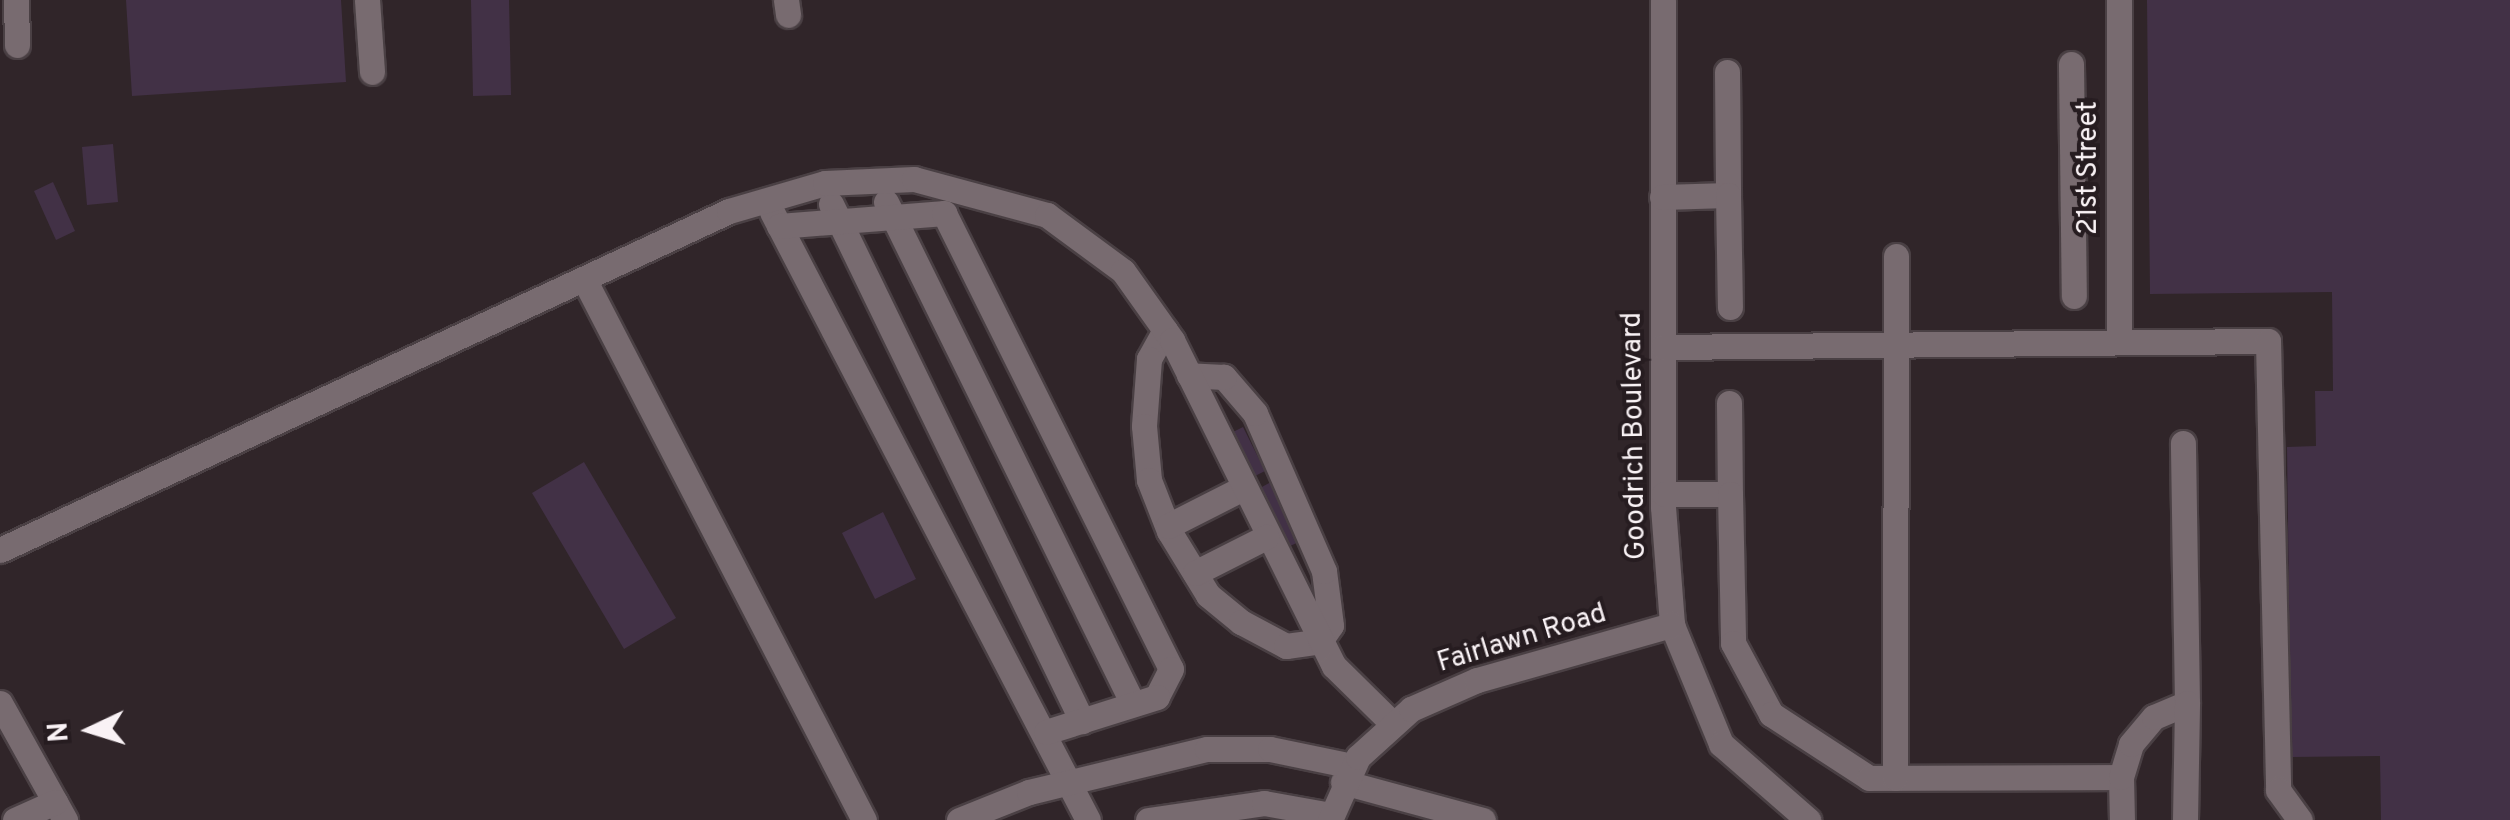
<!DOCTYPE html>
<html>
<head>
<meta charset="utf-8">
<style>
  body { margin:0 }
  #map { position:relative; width:2510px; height:820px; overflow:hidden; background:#302529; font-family:Overpass,sans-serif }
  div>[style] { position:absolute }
  .building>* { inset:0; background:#423146 }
  .roads { filter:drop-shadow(2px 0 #4a4044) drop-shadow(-2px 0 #4a4044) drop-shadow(0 2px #4a4044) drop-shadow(0 -2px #4a4044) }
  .minor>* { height:25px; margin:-12.5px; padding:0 12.5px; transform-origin:12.5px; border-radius:12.5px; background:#786b70 }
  span { translate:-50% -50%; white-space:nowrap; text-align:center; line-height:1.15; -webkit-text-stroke:8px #261c20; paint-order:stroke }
  .street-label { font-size:28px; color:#f9f2f5 }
  .north { position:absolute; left:40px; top:680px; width:100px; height:100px; -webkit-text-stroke:8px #261c20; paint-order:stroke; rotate:266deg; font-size:28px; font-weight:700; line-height:40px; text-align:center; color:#f9f2f5 }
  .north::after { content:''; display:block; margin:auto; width:35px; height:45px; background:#f9f2f5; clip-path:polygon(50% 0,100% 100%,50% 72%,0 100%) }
</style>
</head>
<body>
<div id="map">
  <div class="building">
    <i style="clip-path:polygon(126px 0,341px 0,346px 82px,132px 96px)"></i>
    <i style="clip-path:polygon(471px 0,509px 0,511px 95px,473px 96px)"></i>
    <i style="clip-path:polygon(2147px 0,2510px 0,2510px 820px,2381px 820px,2380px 756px,2291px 757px,2287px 447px,2316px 446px,2315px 391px,2333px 391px,2332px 292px,2150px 294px)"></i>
    <i style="clip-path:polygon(113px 144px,118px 202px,87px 205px,82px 147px)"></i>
    <i style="clip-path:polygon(53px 182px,75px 231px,56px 240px,34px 191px)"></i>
    <i style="clip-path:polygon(1243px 427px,1265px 471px,1253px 477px,1231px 433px)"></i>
    <i style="clip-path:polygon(584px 462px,676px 618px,624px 649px,532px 493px)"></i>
    <i style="clip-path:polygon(1271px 482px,1301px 541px,1290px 546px,1260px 488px)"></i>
    <i style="clip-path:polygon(883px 512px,916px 579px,875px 599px,842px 533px)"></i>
  </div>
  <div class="roads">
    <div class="minor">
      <i style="left:16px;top:0;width:45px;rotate:88.7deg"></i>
      <i style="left:367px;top:0;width:72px;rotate:86deg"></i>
      <i style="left:786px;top:0;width:15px;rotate:82deg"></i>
      <i style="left:1663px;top:0;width:507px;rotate:90deg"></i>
      <i style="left:1663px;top:507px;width:118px;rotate:85.6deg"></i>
      <i style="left:1672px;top:625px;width:129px;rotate:67.6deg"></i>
      <i style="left:1721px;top:744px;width:116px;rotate:41.1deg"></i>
      <i style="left:2119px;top:0;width:337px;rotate:90deg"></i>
      <i style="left:2071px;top:64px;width:232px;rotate:89.3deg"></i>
      <i style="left:1727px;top:72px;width:123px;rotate:89.5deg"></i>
      <i style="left:1662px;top:197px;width:66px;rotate:-1.7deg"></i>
      <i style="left:1728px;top:195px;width:112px;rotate:89deg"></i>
      <i style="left:886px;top:202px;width:559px;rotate:63.8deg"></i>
      <i style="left:831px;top:204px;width:575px;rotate:64.1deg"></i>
      <i style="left:772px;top:212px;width:685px;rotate:62.54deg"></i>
      <i style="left:779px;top:226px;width:166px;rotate:-4.5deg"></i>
      <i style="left:944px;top:213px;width:509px;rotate:63.54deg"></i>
      <i style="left:1171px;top:669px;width:31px;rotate:117deg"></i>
      <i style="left:1157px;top:697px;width:116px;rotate:162.5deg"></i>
      <i style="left:584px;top:279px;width:609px;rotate:62.64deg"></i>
      <i style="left:1165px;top:330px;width:33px;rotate:119deg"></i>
      <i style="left:1149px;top:359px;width:67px;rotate:94.3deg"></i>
      <i style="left:1144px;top:426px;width:54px;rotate:84.7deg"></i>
      <i style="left:1149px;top:480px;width:55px;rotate:68.6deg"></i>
      <i style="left:1169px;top:531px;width:75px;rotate:58.6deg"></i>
      <i style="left:1208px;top:595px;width:43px;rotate:39.3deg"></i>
      <i style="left:1241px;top:622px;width:51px;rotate:28.1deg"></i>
      <i style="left:1286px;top:646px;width:34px;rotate:-8deg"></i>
      <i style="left:1320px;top:641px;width:19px;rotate:-55deg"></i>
      <i style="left:1331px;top:625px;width:54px;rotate:-97.4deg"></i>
      <i style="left:1324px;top:571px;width:172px;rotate:-113.6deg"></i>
      <i style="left:1255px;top:413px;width:48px;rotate:-130.7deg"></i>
      <i style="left:1224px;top:377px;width:35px;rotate:-177deg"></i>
      <i style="left:1663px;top:347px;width:605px;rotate:-0.57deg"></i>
      <i style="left:2268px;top:341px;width:449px;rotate:88.7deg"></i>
      <i style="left:2278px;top:790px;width:37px;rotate:54deg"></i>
      <i style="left:1729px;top:403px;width:91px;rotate:89.4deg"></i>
      <i style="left:1664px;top:494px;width:66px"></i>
      <i style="left:1730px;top:494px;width:149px;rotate:88.8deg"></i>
      <i style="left:1733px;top:643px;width:81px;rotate:61.8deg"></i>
      <i style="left:1771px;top:714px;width:117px;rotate:33.1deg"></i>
      <i style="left:1869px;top:778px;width:252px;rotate:-0.2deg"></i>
      <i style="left:2121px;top:777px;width:43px;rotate:88.7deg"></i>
      <i style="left:1168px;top:526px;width:84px;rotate:-26.9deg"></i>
      <i style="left:0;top:550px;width:804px;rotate:-24.94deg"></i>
      <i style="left:729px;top:211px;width:100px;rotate:-16.3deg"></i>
      <i style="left:825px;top:183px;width:89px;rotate:-2.6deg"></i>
      <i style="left:914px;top:179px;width:138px;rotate:15.1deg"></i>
      <i style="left:1047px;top:215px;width:94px;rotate:36.4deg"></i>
      <i style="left:1123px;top:271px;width:85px;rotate:54.6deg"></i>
      <i style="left:1172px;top:340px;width:364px;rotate:63.6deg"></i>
      <i style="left:1334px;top:666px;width:80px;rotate:44.5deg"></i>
      <i style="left:1195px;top:573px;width:80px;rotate:-26.9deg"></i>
      <i style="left:0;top:703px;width:134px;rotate:60.9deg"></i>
      <i style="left:2121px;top:777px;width:34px;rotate:-73deg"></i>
      <i style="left:2131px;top:744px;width:35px;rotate:-50deg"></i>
      <i style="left:2154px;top:717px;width:36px;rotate:-23deg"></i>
      <i style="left:2187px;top:703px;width:260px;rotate:-90.9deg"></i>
      <i style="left:1895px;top:778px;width:522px;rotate:-89.89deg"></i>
      <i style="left:1343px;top:782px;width:145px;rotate:15.2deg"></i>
      <i style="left:15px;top:820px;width:44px;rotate:-24.2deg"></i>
      <i style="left:959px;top:820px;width:75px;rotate:-21.8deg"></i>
      <i style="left:1029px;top:792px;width:183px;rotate:-13.6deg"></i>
      <i style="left:1207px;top:749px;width:63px"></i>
      <i style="left:1270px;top:749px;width:84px;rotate:11.7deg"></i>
      <i style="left:1148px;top:820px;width:117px;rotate:-8.3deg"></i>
      <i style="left:1264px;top:803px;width:68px;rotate:10.2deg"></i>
      <i style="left:1330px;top:820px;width:69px;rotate:-66deg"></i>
      <i style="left:1358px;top:757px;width:72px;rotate:-42.2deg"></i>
      <i style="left:1411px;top:709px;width:72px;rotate:-23.7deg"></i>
      <i style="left:1477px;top:680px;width:203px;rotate:-15.8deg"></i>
      <i style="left:2185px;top:820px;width:117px;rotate:-89deg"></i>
    </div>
  </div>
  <div class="street-label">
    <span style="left:2089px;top:168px;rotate:-90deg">21st Street</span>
    <span style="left:1635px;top:436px;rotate:-91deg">Goodrich Boulevard</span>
    <span style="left:1522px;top:639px;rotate:-17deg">Fairlawn Road</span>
  </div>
  <div class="north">N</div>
</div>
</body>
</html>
